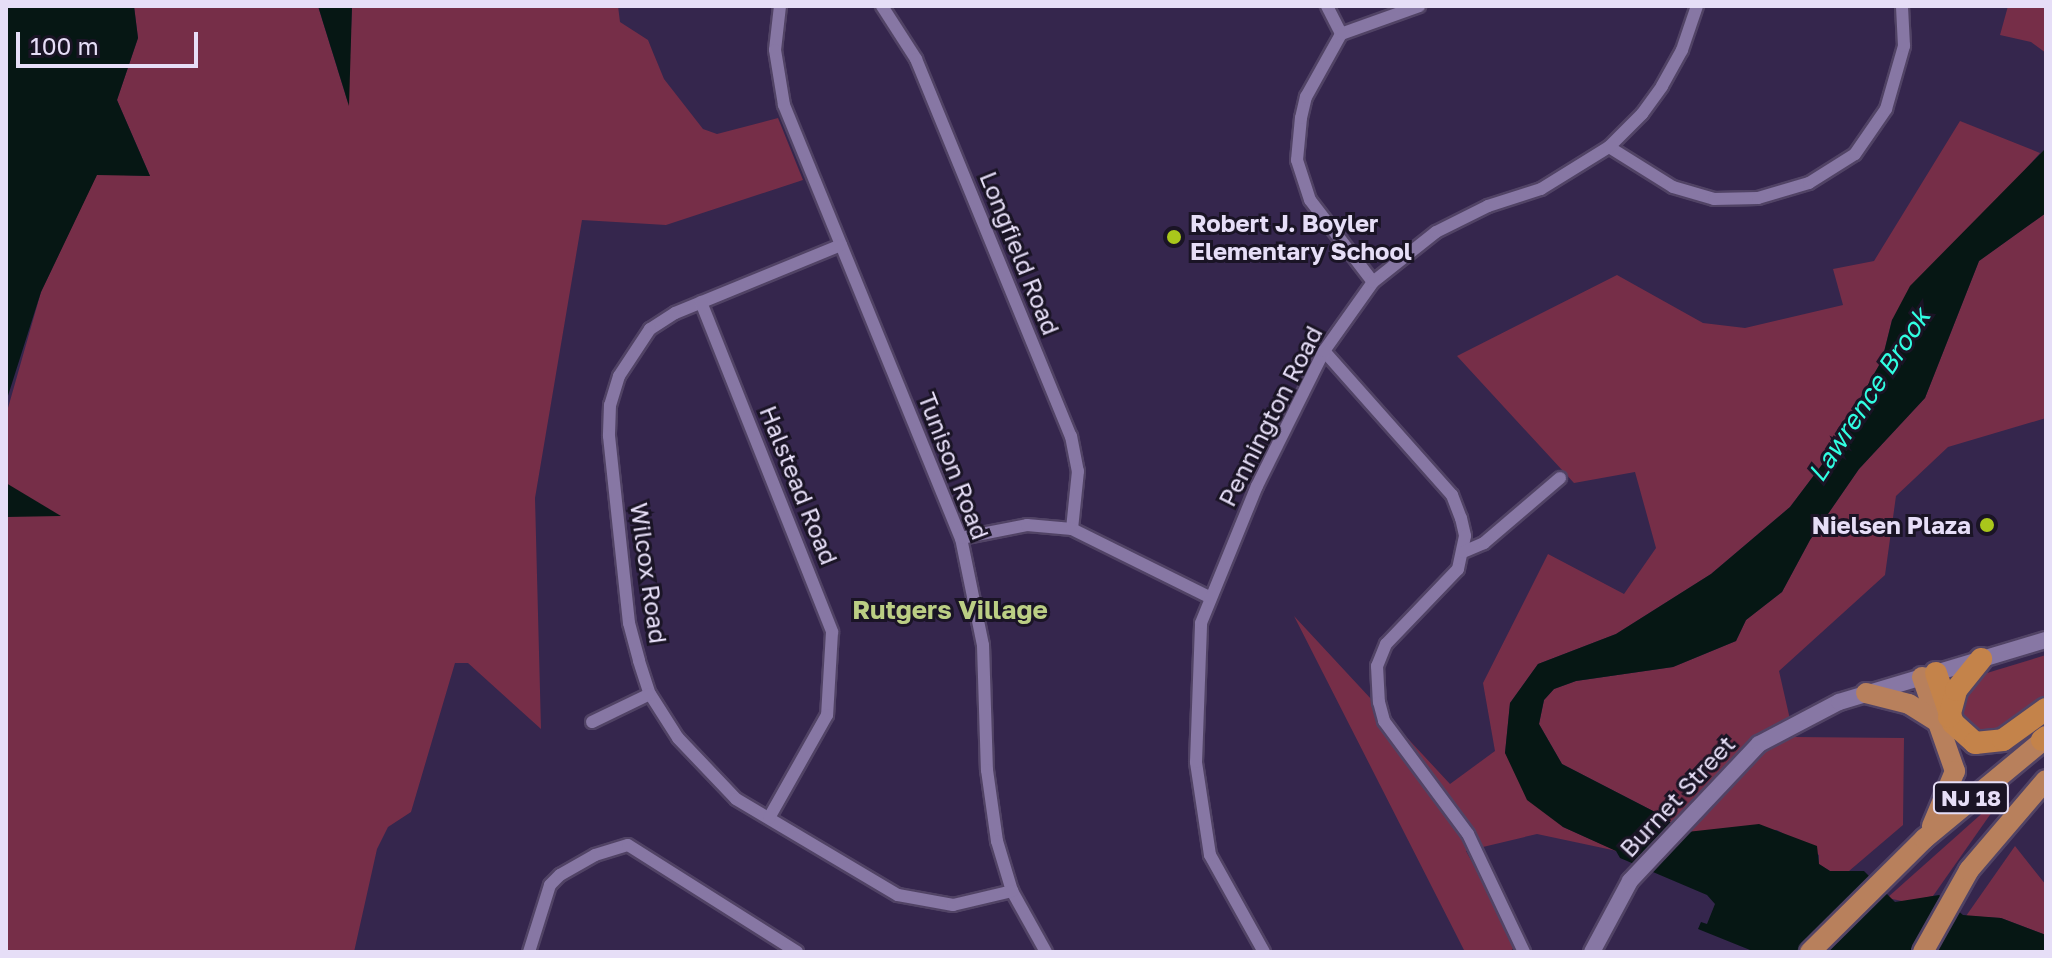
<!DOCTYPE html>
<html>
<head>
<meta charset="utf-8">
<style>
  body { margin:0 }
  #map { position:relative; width:2052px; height:958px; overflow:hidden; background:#35264d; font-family:"Golos Text",sans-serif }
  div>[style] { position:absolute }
  .green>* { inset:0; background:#762e48 }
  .water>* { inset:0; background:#061714 }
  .roads { filter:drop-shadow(2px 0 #514365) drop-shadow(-2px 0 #514365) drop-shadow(0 2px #514365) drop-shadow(0 -2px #514365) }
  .minor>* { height:12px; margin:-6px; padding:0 6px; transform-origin:6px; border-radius:6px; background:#8777a4 }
  .tertiary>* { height:16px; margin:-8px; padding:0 8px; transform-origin:8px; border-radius:8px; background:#8777a4 }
  .trunk>* { height:20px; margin:-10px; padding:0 10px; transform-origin:10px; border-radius:10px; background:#b8805c }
  .motorway>* { height:22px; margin:-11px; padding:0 11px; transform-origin:11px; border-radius:11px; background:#c4834a }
  .dots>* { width:22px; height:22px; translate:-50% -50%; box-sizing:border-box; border:4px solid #1a1425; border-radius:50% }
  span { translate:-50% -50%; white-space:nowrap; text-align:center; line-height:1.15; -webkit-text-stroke:6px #1a1425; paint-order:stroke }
  .shield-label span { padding:2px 6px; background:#1a1425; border:2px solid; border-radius:6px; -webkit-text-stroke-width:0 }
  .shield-label { font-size:22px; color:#e6def7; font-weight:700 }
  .poi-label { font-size:24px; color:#e6def7; font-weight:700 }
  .left { translate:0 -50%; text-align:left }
  .right { translate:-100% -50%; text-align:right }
  .street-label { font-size:24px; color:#e6def7 }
  .water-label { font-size:26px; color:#31fde1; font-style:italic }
  .neighbourhood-label { font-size:26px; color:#bbce84; font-weight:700 }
  .frame { position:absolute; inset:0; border:8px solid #e6def7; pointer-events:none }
  .scale { position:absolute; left:16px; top:32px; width:182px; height:36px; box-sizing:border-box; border:4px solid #e6def7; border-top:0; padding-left:10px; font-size:24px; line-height:28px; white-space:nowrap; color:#e6def7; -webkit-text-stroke:6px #1a1425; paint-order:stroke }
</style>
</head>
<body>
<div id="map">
  <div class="green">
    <i style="clip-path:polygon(134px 6px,318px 6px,348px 103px,352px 6px,618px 6px,620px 22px,648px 40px,664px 79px,703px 129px,717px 134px,778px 118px,803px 180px,666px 225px,582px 220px,535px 498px,541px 729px,468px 663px,455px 663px,411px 812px,388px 827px,377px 849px,354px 952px,6px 952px,6px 415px,41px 292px,97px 174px,150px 176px,117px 100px,138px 38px)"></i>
    <i style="clip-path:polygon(2008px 6px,2046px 6px,2046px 53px,2031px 42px,2000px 35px)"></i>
    <i style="clip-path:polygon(1960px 121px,2040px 153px,1892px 320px,1882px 360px,1824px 462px,1790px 507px,1711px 574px,1616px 634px,1538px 664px,1510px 703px,1505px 753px,1563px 827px,1617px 851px,1537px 834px,1466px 851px,1517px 944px,1510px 952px,1465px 952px,1294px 616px,1450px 784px,1495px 751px,1483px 683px,1548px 554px,1624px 594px,1656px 548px,1635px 472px,1574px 483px,1457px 356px,1617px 275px,1703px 323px,1745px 328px,1843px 305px,1833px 269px,1874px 261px)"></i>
    <i style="clip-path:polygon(2046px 213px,2046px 418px,1948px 447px,1896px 496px,1885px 575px,1779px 671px,1794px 737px,1904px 738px,1903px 825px,1849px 871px,1830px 871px,1819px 864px,1819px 855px,1777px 830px,1687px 832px,1667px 820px,1664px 805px,1657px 813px,1562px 764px,1539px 724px,1544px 700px,1554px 689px,1576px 681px,1673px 667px,1736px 641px,1746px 620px,1782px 592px,1810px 540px,1859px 469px,1925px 398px,1979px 261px)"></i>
    <i style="clip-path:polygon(2046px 655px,2046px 699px,1996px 733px,1972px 732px,1960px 713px,1968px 692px,1987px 673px)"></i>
    <i style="clip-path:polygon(2006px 792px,1933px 896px,1907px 902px,1887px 898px)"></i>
    <i style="clip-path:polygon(2015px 846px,2046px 885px,2046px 935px,2001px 918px,1966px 916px)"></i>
  </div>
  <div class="water">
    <i style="clip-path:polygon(6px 6px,134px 6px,138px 38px,117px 100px,150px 176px,97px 175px,41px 292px,6px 402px)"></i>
    <i style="clip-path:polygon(318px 6px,352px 6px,349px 106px)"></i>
    <i style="clip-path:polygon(2046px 148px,2046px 213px,1979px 261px,1925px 398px,1859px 469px,1810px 540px,1782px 592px,1746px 620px,1736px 641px,1673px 667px,1576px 681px,1554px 689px,1544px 700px,1539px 724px,1562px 764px,1657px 813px,1665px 804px,1667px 820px,1687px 832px,1759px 824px,1817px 846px,1819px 864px,1830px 871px,1864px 871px,1895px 902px,1939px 895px,1963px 915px,2001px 918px,2046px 935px,2046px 952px,1755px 952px,1698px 929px,1701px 922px,1707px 924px,1715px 904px,1707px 895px,1620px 858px,1616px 851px,1563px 827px,1527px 800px,1505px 753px,1510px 703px,1538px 664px,1616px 634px,1711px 574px,1790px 507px,1824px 462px,1882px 360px,1892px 320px,1910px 286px)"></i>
    <i style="clip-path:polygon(6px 483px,61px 516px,6px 517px)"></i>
  </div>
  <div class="roads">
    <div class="minor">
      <i style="left:780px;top:6px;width:44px;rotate:96.5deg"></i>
      <i style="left:775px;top:50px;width:56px;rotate:80.7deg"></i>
      <i style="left:784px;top:105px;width:468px;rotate:67.8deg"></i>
      <i style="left:961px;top:538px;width:109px;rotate:78.4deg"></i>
      <i style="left:983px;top:645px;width:125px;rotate:88.2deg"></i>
      <i style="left:987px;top:770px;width:72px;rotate:82deg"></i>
      <i style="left:997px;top:841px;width:52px;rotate:73.3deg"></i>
      <i style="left:1012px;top:891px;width:70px;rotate:60.9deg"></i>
      <i style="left:882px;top:6px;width:63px;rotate:57.3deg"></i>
      <i style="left:916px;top:59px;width:408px;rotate:67.7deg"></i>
      <i style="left:1071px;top:436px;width:36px;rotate:79deg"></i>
      <i style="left:1078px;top:471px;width:58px;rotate:95.9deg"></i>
      <i style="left:1327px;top:6px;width:31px;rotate:63deg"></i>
      <i style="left:1609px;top:147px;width:75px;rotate:32deg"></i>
      <i style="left:1673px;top:187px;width:43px;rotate:16.3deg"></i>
      <i style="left:1714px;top:199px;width:44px;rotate:-1.3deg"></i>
      <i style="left:1758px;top:198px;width:53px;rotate:-16.4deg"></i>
      <i style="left:1809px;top:183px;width:54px;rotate:-32.2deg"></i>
      <i style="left:1855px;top:154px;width:55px;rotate:-55.4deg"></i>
      <i style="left:1886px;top:109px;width:66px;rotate:-74.1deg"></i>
      <i style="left:1904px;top:46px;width:40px;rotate:-92.9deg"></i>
      <i style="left:841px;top:245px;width:179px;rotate:157.7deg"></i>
      <i style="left:675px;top:313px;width:30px;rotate:147deg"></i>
      <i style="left:650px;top:329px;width:56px;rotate:123.4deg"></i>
      <i style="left:619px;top:376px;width:30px;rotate:107deg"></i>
      <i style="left:610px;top:405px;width:31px;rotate:92deg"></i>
      <i style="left:609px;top:436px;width:188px;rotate:83.9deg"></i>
      <i style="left:629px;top:623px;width:39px;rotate:75deg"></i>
      <i style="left:639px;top:661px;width:35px;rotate:72deg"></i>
      <i style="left:650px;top:694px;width:52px;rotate:57.5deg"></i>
      <i style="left:678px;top:738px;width:84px;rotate:46.4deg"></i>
      <i style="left:736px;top:799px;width:188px;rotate:30.7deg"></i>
      <i style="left:898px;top:895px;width:56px;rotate:10.3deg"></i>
      <i style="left:953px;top:905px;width:61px;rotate:-13.3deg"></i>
      <i style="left:1373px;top:282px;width:103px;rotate:-127.5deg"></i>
      <i style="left:1310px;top:200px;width:42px;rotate:-108deg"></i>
      <i style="left:1297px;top:160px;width:42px;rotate:-84.6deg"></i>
      <i style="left:1301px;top:118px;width:22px;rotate:-77deg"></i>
      <i style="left:1306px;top:97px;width:72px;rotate:-60.9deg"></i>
      <i style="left:1341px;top:34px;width:83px;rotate:-19.7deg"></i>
      <i style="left:701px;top:302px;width:355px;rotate:68.3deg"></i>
      <i style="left:832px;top:632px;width:83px;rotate:93.4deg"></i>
      <i style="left:827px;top:715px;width:118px;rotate:119.4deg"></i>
      <i style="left:1324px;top:351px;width:193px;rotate:48.4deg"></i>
      <i style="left:1452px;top:495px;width:25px;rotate:69deg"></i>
      <i style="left:1461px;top:518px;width:18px;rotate:77deg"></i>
      <i style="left:1465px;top:536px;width:34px;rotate:102deg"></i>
      <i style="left:1458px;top:569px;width:104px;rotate:133.8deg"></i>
      <i style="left:1386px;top:644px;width:24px;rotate:112deg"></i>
      <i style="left:1377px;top:666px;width:36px;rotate:87deg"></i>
      <i style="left:1379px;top:702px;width:20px;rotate:75deg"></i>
      <i style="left:1384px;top:721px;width:141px;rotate:53.4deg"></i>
      <i style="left:1468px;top:834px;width:131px;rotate:64.6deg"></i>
      <i style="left:961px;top:538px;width:67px;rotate:-11.1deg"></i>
      <i style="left:1027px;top:525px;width:45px;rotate:5.1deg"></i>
      <i style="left:1072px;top:529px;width:153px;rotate:26.4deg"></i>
      <i style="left:1463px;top:552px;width:23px;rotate:-23deg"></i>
      <i style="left:1484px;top:543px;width:100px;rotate:-40.5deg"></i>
      <i style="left:592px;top:722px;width:64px;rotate:-25.8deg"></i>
      <i style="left:529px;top:952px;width:70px;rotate:-72.6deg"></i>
      <i style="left:550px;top:885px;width:14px;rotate:-45deg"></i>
      <i style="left:560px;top:875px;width:40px;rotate:-29.7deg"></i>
      <i style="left:595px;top:855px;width:34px;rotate:-17deg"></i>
      <i style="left:628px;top:845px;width:200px;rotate:32.3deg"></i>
      <i style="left:1264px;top:952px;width:111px;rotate:-119.1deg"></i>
      <i style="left:1210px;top:855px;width:94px;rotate:-98.6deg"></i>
      <i style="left:1196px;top:762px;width:139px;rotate:-87.9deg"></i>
      <i style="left:1201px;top:623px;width:148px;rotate:-67.8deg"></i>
      <i style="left:1257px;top:486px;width:151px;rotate:-63.6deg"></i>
      <i style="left:1324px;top:351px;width:85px;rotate:-54.6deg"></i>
      <i style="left:1373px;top:282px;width:80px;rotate:-38.4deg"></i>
      <i style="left:1436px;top:232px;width:58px;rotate:-26.6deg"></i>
      <i style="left:1488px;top:206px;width:56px;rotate:-17.8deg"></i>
      <i style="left:1541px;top:189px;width:80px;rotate:-31.7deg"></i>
      <i style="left:1609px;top:147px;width:47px;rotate:-45deg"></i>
      <i style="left:1642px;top:114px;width:34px;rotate:-54deg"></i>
      <i style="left:1662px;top:86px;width:41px;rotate:-60.9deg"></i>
      <i style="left:1682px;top:50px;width:46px;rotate:-71.2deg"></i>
    </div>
    <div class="tertiary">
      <i style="left:1592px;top:952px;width:81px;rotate:-61.8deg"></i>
      <i style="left:1630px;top:881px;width:188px;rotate:-46.7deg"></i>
      <i style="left:1759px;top:744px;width:90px;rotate:-27.7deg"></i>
      <i style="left:1839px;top:702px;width:216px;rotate:-16.7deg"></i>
    </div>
    <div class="trunk">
      <i style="left:1922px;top:677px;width:100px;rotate:70.7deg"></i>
      <i style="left:1955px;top:771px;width:60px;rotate:112.7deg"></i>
      <i style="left:1866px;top:693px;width:44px;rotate:14.3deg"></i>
      <i style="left:1909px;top:704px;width:31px;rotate:32deg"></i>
      <i style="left:1810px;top:952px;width:161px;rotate:-44.7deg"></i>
      <i style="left:1924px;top:839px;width:158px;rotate:-39.6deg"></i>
      <i style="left:1923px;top:952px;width:94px;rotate:-60.7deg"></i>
      <i style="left:1969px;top:870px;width:118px;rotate:-49.5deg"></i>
    </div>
    <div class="motorway">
      <i style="left:1936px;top:673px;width:53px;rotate:71.2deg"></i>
      <i style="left:1953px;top:723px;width:30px;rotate:42deg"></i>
      <i style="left:1975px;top:743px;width:28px;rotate:-6deg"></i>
      <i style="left:2003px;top:740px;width:53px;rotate:-35.8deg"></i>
      <i style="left:1949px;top:717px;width:28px;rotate:-75deg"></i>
      <i style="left:1956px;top:690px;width:40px;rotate:-51deg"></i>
      <i style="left:2042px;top:740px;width:5px;rotate:-37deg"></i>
    </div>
  </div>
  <div class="dots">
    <i style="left:1174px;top:237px;background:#a9c71b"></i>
    <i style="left:1987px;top:525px;background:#a9c71b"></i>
  </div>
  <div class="shield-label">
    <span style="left:1971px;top:798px">NJ 18</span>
  </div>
  <div class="poi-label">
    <span class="left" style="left:1190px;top:237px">Robert J. Boyler<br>Elementary School</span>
    <span class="right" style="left:1971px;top:525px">Nielsen Plaza</span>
  </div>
  <div class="street-label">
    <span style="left:1020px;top:253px;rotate:68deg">Longfield Road</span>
    <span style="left:1270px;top:416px;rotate:-63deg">Pennington Road</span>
    <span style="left:954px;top:466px;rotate:69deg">Tunison Road</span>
    <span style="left:799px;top:485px;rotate:68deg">Halstead Road</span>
    <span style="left:649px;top:573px;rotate:82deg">Wilcox Road</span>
    <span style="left:1677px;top:796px;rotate:-47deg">Burnet Street</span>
  </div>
  <div class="water-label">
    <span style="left:1869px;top:395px;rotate:-57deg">Lawrence Brook</span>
  </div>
  <div class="neighbourhood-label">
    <span style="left:950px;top:610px">Rutgers Village</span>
  </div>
  <div class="frame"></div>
  <div class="scale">100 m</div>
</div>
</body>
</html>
